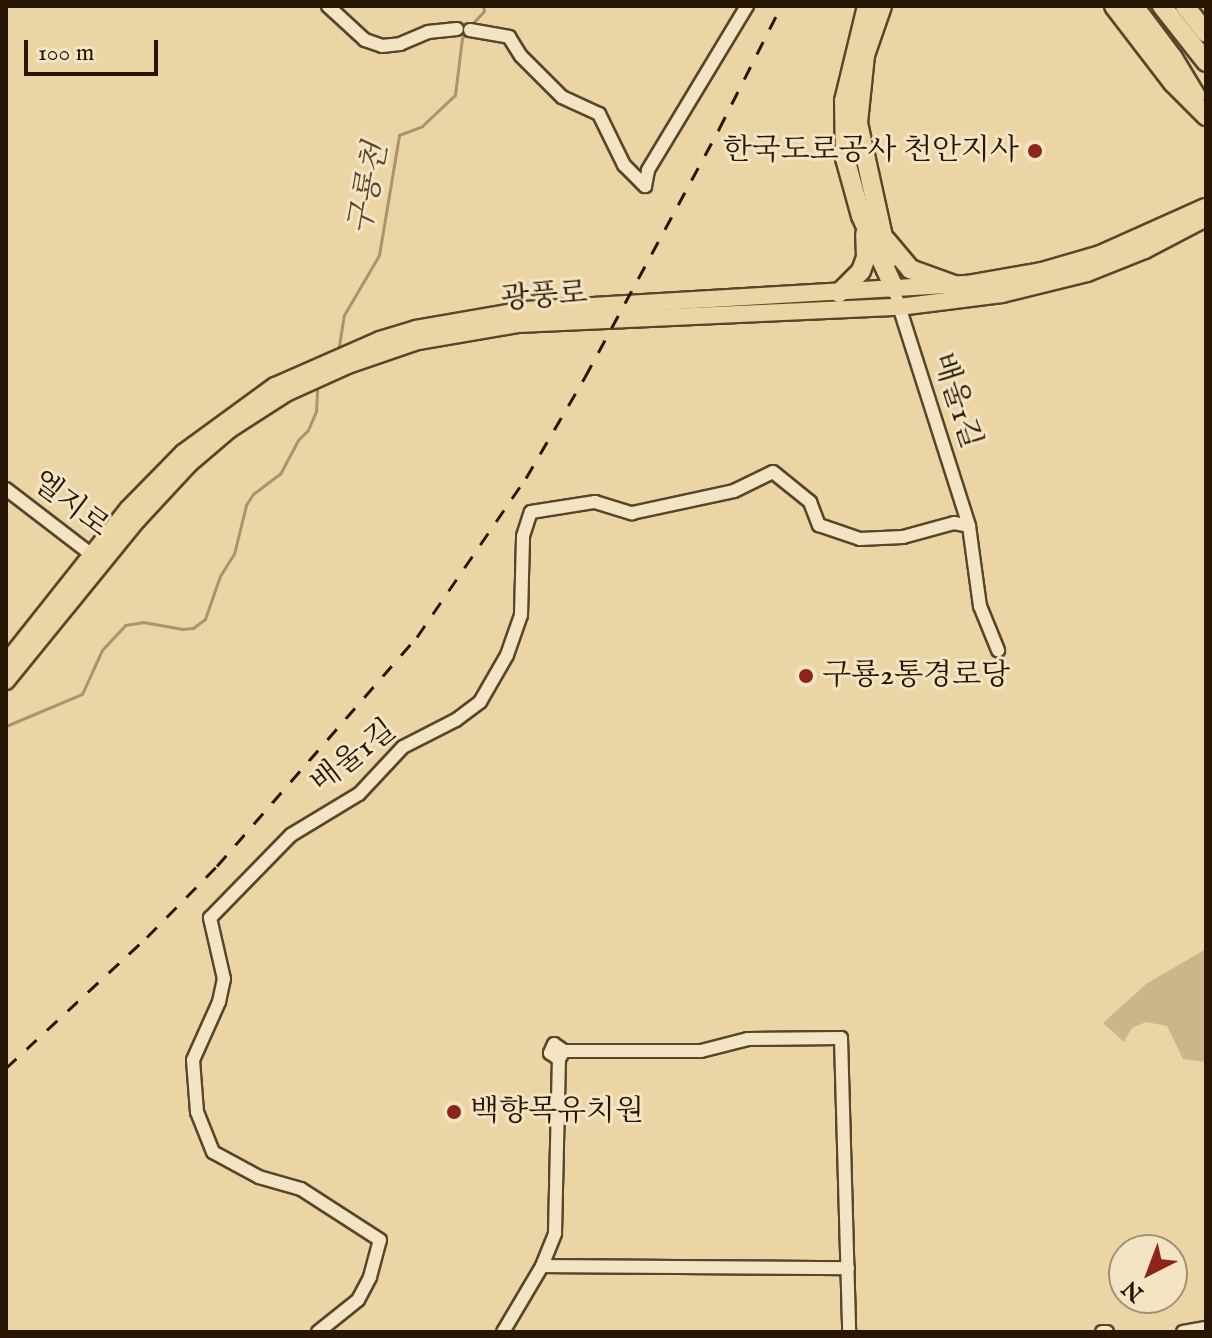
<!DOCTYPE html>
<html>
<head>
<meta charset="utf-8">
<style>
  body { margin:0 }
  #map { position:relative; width:1212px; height:1338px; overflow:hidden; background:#ecd5a5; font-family:"IM FELL English","Noto Serif KR",serif }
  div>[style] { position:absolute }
  .green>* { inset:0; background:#cbb589 }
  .stream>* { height:3px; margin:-1.5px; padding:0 1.5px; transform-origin:1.5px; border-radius:1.5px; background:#a9946e }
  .roads { filter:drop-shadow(2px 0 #58462b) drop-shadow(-2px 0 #58462b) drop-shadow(0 2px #58462b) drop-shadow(0 -2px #58462b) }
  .minor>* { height:12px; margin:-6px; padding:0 6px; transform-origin:6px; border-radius:6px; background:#f3e4c4 }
  .major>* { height:16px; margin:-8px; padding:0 8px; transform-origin:8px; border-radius:8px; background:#ecd5a5 }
  .highway>* { height:18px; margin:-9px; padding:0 9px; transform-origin:9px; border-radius:9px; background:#ecd5a5 }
  .rail>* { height:3px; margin-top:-1.5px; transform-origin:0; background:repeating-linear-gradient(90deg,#271602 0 14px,transparent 0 28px) }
  .dots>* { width:22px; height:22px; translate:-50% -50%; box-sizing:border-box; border:4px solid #f3e4c4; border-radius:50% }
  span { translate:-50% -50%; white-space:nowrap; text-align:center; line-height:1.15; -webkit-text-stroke:6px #f3e4c4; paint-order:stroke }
  .poi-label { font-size:30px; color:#271602 }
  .right { translate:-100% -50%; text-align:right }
  .left { translate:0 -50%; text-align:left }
  .street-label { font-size:30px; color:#271602 }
  .water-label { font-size:32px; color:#5b482d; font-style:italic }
  .frame { position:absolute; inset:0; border:8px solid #271602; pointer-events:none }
  .north { position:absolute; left:1108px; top:1234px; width:80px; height:80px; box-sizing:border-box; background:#f3e4c4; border:2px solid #a19276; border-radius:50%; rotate:222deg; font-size:22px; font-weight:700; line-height:32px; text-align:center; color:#271602 }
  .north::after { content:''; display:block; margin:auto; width:28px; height:36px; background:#8f2418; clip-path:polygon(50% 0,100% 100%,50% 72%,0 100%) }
  .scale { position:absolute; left:24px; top:40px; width:134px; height:36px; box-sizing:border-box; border:4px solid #271602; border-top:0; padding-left:10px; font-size:24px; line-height:28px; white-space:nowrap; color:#271602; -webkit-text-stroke:6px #f3e4c4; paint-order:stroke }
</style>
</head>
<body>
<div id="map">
  <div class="green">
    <i style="clip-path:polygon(1206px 949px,1206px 1062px,1183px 1059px,1167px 1026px,1146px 1022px,1132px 1028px,1124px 1042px,1103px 1023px,1146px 984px)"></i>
  </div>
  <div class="stream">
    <i style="left:471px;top:25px;width:19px;rotate:-47deg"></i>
    <i style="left:484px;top:11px;width:5px;rotate:-101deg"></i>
    <i style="left:338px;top:352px;width:37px;rotate:-81deg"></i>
    <i style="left:344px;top:315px;width:69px;rotate:-59.7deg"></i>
    <i style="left:379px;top:255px;width:122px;rotate:-80.5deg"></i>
    <i style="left:399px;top:135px;width:25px;rotate:-21deg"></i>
    <i style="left:422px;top:126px;width:45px;rotate:-43.2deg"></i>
    <i style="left:455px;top:95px;width:57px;rotate:-83deg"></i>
    <i style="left:462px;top:38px;width:8px;rotate:-50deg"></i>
    <i style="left:6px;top:726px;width:82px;rotate:-22.8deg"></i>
    <i style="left:82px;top:694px;width:48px;rotate:-65.6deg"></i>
    <i style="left:102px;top:650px;width:34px;rotate:-47deg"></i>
    <i style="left:125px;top:625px;width:18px;rotate:-9deg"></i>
    <i style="left:143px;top:622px;width:39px;rotate:10deg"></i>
    <i style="left:181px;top:629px;width:12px;rotate:-5deg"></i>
    <i style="left:193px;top:628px;width:15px;rotate:-37deg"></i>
    <i style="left:205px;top:619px;width:46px;rotate:-70.8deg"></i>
    <i style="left:220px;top:576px;width:26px;rotate:-58deg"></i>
    <i style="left:234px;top:554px;width:50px;rotate:-76.2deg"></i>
    <i style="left:246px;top:505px;width:13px;rotate:-58deg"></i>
    <i style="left:253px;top:494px;width:34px;rotate:-37deg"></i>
    <i style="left:280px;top:474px;width:38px;rotate:-62deg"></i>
    <i style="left:298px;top:440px;width:14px;rotate:-45deg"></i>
    <i style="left:308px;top:430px;width:21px;rotate:-67deg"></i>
    <i style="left:316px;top:411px;width:22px;rotate:-87deg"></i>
  </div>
  <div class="roads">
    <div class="minor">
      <i style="left:328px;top:6px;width:50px;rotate:42.6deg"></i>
      <i style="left:365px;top:40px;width:18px;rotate:19deg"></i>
      <i style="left:382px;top:46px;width:18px;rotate:-6deg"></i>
      <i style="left:400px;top:44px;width:30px;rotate:-23deg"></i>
      <i style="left:428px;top:32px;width:29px;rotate:-6deg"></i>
      <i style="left:470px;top:30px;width:40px;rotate:10deg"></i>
      <i style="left:509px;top:37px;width:22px;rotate:58deg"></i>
      <i style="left:521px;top:56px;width:58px;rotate:45deg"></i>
      <i style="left:562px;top:97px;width:41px;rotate:24.7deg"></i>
      <i style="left:599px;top:114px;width:57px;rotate:63.9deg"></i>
      <i style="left:624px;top:165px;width:30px;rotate:45deg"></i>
      <i style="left:645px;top:186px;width:16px;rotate:-79deg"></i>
      <i style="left:648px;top:170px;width:192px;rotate:-58.9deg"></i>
      <i style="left:897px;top:300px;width:237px;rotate:72.3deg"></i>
      <i style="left:6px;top:489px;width:113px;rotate:37.5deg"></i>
      <i style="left:564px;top:1051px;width:137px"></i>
      <i style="left:701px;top:1051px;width:49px;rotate:-14.3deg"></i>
      <i style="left:748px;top:1039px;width:93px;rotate:-0.6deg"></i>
      <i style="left:841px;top:1038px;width:294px;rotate:88.4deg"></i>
      <i style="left:542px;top:1266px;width:306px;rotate:0.4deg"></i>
      <i style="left:318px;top:1332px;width:51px;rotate:-38.7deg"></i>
      <i style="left:358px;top:1300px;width:26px;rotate:-62deg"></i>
      <i style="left:370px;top:1277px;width:38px;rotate:-75deg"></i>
      <i style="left:380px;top:1240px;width:94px;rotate:-147.2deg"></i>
      <i style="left:301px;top:1189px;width:44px;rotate:-164.1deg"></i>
      <i style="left:259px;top:1177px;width:52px;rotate:-151.5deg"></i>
      <i style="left:213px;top:1152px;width:43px;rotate:-111.8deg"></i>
      <i style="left:197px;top:1112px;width:52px;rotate:-94.4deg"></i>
      <i style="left:193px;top:1060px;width:64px;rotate:-65.9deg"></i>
      <i style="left:219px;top:1002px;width:24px;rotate:-78deg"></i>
      <i style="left:224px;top:979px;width:63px;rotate:-102.9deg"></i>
      <i style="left:210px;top:918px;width:116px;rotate:-45.7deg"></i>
      <i style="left:291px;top:835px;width:79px;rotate:-31.1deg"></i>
      <i style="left:359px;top:794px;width:64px;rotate:-46.9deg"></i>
      <i style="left:403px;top:747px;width:59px;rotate:-27deg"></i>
      <i style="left:456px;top:720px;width:30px;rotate:-37deg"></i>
      <i style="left:480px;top:702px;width:54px;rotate:-60.1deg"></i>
      <i style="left:507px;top:655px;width:42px;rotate:-70.7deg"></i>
      <i style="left:521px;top:615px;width:79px;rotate:-88.5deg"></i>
      <i style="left:523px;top:536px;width:25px;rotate:-72deg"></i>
      <i style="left:531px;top:512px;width:65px;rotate:-8.9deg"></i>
      <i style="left:595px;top:502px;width:39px;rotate:17deg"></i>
      <i style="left:632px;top:513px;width:104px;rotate:-12.2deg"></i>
      <i style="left:734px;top:491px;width:43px;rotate:-26deg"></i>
      <i style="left:773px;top:472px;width:48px;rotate:39deg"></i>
      <i style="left:810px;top:502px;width:25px;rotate:69deg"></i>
      <i style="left:819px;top:525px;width:43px;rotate:18.9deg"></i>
      <i style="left:860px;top:539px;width:43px;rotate:-2.7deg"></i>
      <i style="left:903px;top:537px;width:53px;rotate:-15.4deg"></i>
      <i style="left:954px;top:523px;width:15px;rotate:11deg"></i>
      <i style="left:969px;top:526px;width:81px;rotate:82.2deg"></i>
      <i style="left:980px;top:606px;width:48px;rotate:67.8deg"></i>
      <i style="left:503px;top:1332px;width:77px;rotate:-59.4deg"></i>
      <i style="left:542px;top:1266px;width:35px;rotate:-68deg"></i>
      <i style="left:555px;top:1233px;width:174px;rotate:-88.7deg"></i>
      <i style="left:559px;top:1059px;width:9px;rotate:-58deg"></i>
      <i style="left:564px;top:1051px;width:12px;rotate:-145deg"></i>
      <i style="left:554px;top:1044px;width:10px;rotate:114deg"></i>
      <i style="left:550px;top:1053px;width:11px;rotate:34deg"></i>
      <i style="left:1102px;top:1332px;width:5px"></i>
      <i style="left:1183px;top:1332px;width:23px;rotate:-10deg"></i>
    </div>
    <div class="major">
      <i style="left:6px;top:663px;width:196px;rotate:-51.6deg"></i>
      <i style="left:128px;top:509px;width:78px;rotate:-45.5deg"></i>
      <i style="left:183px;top:453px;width:114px;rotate:-36.1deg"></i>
      <i style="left:275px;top:386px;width:115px;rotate:-23.7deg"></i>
      <i style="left:380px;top:340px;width:38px;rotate:-17deg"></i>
      <i style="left:416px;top:329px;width:111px;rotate:-9.9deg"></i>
      <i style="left:525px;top:310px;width:444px;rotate:-3.4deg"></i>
      <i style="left:968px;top:284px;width:75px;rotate:-10deg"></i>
      <i style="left:1042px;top:271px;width:60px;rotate:-16.3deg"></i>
      <i style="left:1100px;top:254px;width:115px;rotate:-24.1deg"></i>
      <i style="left:6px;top:681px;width:208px;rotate:-50.9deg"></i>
      <i style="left:137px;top:520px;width:76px;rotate:-47.1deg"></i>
      <i style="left:189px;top:464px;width:54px;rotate:-40.5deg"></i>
      <i style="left:230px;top:429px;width:67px;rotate:-32.7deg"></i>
      <i style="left:286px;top:393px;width:68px;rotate:-24.3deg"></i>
      <i style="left:348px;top:365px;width:74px;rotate:-18.9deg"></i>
      <i style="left:418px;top:341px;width:101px;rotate:-9.6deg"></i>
      <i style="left:518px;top:324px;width:381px;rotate:-2.6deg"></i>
      <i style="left:899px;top:307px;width:104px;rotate:-7.2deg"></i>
      <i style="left:1002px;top:294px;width:88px;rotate:-13.9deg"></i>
      <i style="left:1087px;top:273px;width:62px;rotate:-21.6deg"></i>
      <i style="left:1145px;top:250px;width:69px;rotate:-27.7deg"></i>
    </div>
    <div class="highway">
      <i style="left:867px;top:6px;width:98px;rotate:103.6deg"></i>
      <i style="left:844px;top:101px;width:57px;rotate:89deg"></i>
      <i style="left:845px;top:158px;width:60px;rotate:74.6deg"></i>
      <i style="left:861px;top:216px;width:81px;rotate:65.3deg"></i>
      <i style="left:882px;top:6px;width:52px;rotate:109.1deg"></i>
      <i style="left:865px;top:55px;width:68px;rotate:95.9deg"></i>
      <i style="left:858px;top:123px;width:140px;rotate:77.6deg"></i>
      <i style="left:1114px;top:6px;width:97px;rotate:52.5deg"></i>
      <i style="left:1173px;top:83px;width:47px;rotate:45deg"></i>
      <i style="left:1134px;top:6px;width:65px;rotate:53.1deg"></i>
      <i style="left:1173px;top:58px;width:44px;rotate:58.8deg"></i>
      <i style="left:1162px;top:6px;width:71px;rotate:51.8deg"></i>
      <i style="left:1185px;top:6px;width:34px;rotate:52deg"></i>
      <i style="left:886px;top:240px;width:38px;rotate:50deg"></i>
      <i style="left:910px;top:269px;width:47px;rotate:20deg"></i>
      <i style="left:839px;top:293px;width:31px;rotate:-45deg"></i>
      <i style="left:861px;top:271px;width:15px;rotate:-70deg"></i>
      <i style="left:866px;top:257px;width:23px;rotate:-92deg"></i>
    </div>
  </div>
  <div class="rail">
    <i style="left:6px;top:1068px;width:192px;rotate:-42.9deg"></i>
    <i style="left:147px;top:937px;width:100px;rotate:-45.4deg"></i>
    <i style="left:217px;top:866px;width:304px;rotate:-48.9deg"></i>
    <i style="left:417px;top:637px;width:193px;rotate:-55.6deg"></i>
    <i style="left:526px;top:478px;width:117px;rotate:-59.7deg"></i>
    <i style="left:585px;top:377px;width:282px;rotate:-61.6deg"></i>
    <i style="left:719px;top:129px;width:138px;rotate:-63.2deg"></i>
  </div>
  <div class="dots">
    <i style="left:1035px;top:151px;background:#8f2418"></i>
    <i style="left:806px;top:676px;background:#8f2418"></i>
    <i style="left:454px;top:1112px;background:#8f2418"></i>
  </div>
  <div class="poi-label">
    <span class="right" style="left:1019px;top:151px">한국도로공사 천안지사</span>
    <span class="left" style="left:822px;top:676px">구룡2통경로당</span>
    <span class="left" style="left:470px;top:1112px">백향목유치원</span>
  </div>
  <div class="street-label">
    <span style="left:544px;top:297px;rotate:-4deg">광풍로</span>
    <span style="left:956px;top:401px;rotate:72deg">배울1길</span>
    <span style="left:70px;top:505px;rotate:37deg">엘지로</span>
    <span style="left:354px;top:757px;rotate:-38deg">배울1길</span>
  </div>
  <div class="water-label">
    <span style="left:370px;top:189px;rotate:-79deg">구룡천</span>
  </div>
  <div class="frame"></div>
  <div class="north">N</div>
  <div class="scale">100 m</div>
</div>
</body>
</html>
